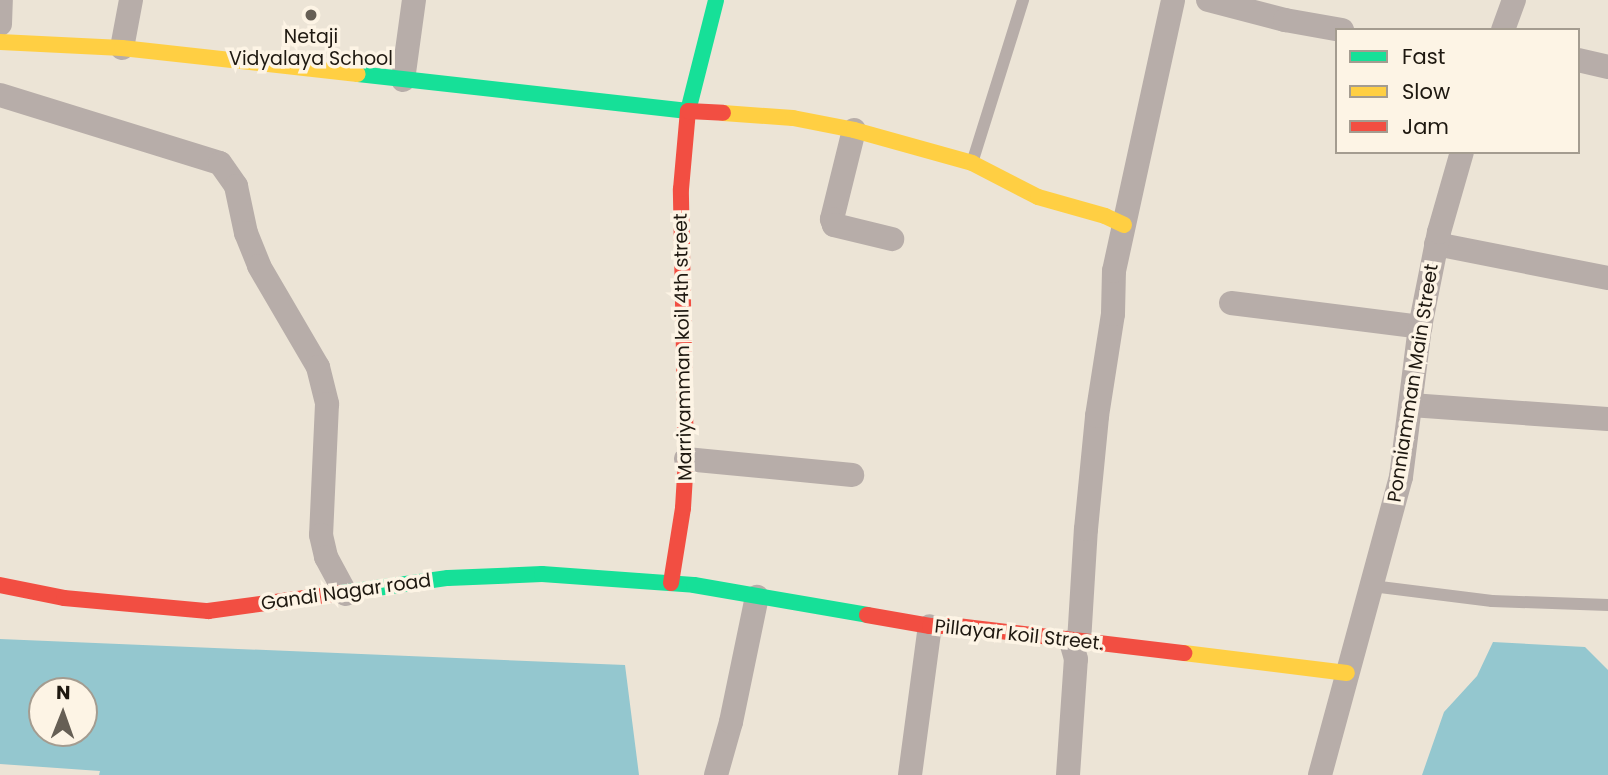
<!DOCTYPE html>
<html>
<head>
<meta charset="utf-8">
<style>
  body { margin:0 }
  #map { position:relative; width:1608px; height:775px; overflow:hidden; background:#ece4d6; font-family:Poppins,sans-serif }
  div>[style] { position:absolute }
  .water>* { inset:0; background:#94c7cf }
  .lane>* { height:12px; margin:-6px; padding:0 6px; transform-origin:6px; border-radius:6px; background:#b7ada9 }
  .street>* { height:24px; margin:-12px; padding:0 12px; transform-origin:12px; border-radius:12px; background:#b7ada9 }
  .fast>* { height:16px; margin:-8px; padding:0 8px; transform-origin:8px; border-radius:8px; background:#16e098 }
  .slow>* { height:16px; margin:-8px; padding:0 8px; transform-origin:8px; border-radius:8px; background:#ffcf43 }
  .jam>* { height:16px; margin:-8px; padding:0 8px; transform-origin:8px; border-radius:8px; background:#f24e42 }
  .dots>* { width:19px; height:19px; translate:-50% -50%; box-sizing:border-box; border:4px solid #fdf4e5; border-radius:50% }
  span { translate:-50% -50%; white-space:nowrap; text-align:center; line-height:1.15; -webkit-text-stroke:7px #fdf4e5; paint-order:stroke }
  .poi-label { font-size:19px; color:#1e1810 }
  .street-label { font-size:19px; color:#1e1810 }
  .legend { position:absolute; left:1335px; top:28px; width:245px; height:126px; box-sizing:border-box; background:#fdf4e5; border:2px solid #a49c90; margin:0; padding:9px 12px; list-style:none; font-size:21px; color:#1e1810 }
  .legend li { display:flex; align-items:center; gap:14px; height:35px }
  .legend b { width:35px; border:2px solid #a49c90 }
  .north { position:absolute; left:28px; top:677px; width:70px; height:70px; box-sizing:border-box; background:#fdf4e5; border:2px solid #a49c90; border-radius:50%; rotate:1deg; font-size:19px; font-weight:700; line-height:28px; text-align:center; color:#1e1810 }
  .north::after { content:''; display:block; margin:auto; width:24px; height:32px; background:#665f55; clip-path:polygon(50% 0,100% 100%,50% 72%,0 100%) }
</style>
</head>
<body>
<div id="map">
  <div class="water">
    <i style="clip-path:polygon(evenodd,0 639px,625px 665px,639px 775px,99px 775px,100px 771px,0 764px,0 639px,42px 691px,84px 691px,84px 733px,42px 733px,42px 691px)"></i>
    <i style="clip-path:polygon(1493px 642px,1585px 647px,1608px 670px,1608px 775px,1422px 775px,1444px 712px,1477px 676px)"></i>
  </div>
  <div class="lane">
    <i style="left:972px;top:163px;width:171px;rotate:-72.6deg"></i>
    <i style="left:1372px;top:586px;width:121px;rotate:7.1deg"></i>
    <i style="left:1492px;top:601px;width:116px;rotate:2deg"></i>
  </div>
  <div class="street">
    <i style="left:1208px;top:0;width:80px;rotate:14.6deg"></i>
    <i style="left:1285px;top:20px;width:58px;rotate:10deg"></i>
    <i style="left:0;top:24px;width:24px;rotate:-88deg"></i>
    <i style="left:1503px;top:30px;width:32px;rotate:-70deg"></i>
    <i style="left:122px;top:48px;width:49px;rotate:-79.4deg"></i>
    <i style="left:1578px;top:60px;width:31px;rotate:13deg"></i>
    <i style="left:403px;top:80px;width:81px;rotate:-82.2deg"></i>
    <i style="left:0;top:95px;width:230px;rotate:17.2deg"></i>
    <i style="left:220px;top:163px;width:28px;rotate:55deg"></i>
    <i style="left:236px;top:186px;width:48px;rotate:78deg"></i>
    <i style="left:246px;top:233px;width:35px;rotate:68deg"></i>
    <i style="left:259px;top:266px;width:117px;rotate:59.7deg"></i>
    <i style="left:318px;top:367px;width:38px;rotate:76deg"></i>
    <i style="left:327px;top:404px;width:131px;rotate:92.6deg"></i>
    <i style="left:321px;top:535px;width:23px;rotate:77deg"></i>
    <i style="left:326px;top:557px;width:42px;rotate:61.6deg"></i>
    <i style="left:854px;top:130px;width:92px;rotate:103.9deg"></i>
    <i style="left:832px;top:219px;width:6px;rotate:72deg"></i>
    <i style="left:834px;top:225px;width:60px;rotate:13.6deg"></i>
    <i style="left:1436px;top:244px;width:175px;rotate:11.2deg"></i>
    <i style="left:1231px;top:303px;width:191px;rotate:7.2deg"></i>
    <i style="left:1411px;top:405px;width:197px;rotate:4.1deg"></i>
    <i style="left:686px;top:459px;width:167px;rotate:5.5deg"></i>
    <i style="left:1079px;top:642px;width:113px;rotate:-86.5deg"></i>
    <i style="left:1086px;top:529px;width:114px;rotate:-84.4deg"></i>
    <i style="left:1097px;top:416px;width:103px;rotate:-81.1deg"></i>
    <i style="left:1113px;top:314px;width:43px;rotate:-88.7deg"></i>
    <i style="left:1114px;top:271px;width:277px;rotate:-77.7deg"></i>
    <i style="left:716px;top:775px;width:55px;rotate:-74.2deg"></i>
    <i style="left:731px;top:722px;width:128px;rotate:-78.3deg"></i>
    <i style="left:910px;top:775px;width:150px;rotate:-82.4deg"></i>
    <i style="left:1068px;top:775px;width:116px;rotate:-86.1deg"></i>
    <i style="left:1076px;top:659px;width:18px;rotate:-106deg"></i>
    <i style="left:1320px;top:775px;width:309px;rotate:-74.8deg"></i>
    <i style="left:1401px;top:477px;width:151px;rotate:-82.8deg"></i>
    <i style="left:1420px;top:327px;width:97px;rotate:-78.7deg"></i>
    <i style="left:1439px;top:232px;width:83px;rotate:-74deg"></i>
  </div>
  <div class="fast">
    <i style="left:358px;top:74px;width:332px;rotate:6.4deg"></i>
    <i style="left:688px;top:111px;width:114px;rotate:-75.8deg"></i>
    <i style="left:342px;top:593px;width:107px;rotate:-8.1deg"></i>
    <i style="left:448px;top:578px;width:94px;rotate:-2.4deg"></i>
    <i style="left:542px;top:574px;width:152px;rotate:4.1deg"></i>
    <i style="left:694px;top:585px;width:176px;rotate:9.8deg"></i>
  </div>
  <div class="slow">
    <i style="left:0;top:42px;width:122px;rotate:2.8deg"></i>
    <i style="left:122px;top:48px;width:237px;rotate:6.3deg"></i>
    <i style="left:723px;top:113px;width:70px;rotate:4.1deg"></i>
    <i style="left:793px;top:118px;width:62px;rotate:11.1deg"></i>
    <i style="left:854px;top:130px;width:123px;rotate:15.6deg"></i>
    <i style="left:972px;top:163px;width:74px;rotate:27.3deg"></i>
    <i style="left:1038px;top:197px;width:70px;rotate:15.8deg"></i>
    <i style="left:1105px;top:216px;width:21px;rotate:25deg"></i>
    <i style="left:1184px;top:653px;width:164px;rotate:7deg"></i>
  </div>
  <div class="jam">
    <i style="left:671px;top:583px;width:76px;rotate:-80.9deg"></i>
    <i style="left:683px;top:508px;width:49px;rotate:-86.5deg"></i>
    <i style="left:686px;top:459px;width:270px;rotate:-91.1deg"></i>
    <i style="left:681px;top:189px;width:78px;rotate:-84.9deg"></i>
    <i style="left:688px;top:111px;width:35px;rotate:3deg"></i>
    <i style="left:0;top:585px;width:65px;rotate:11.5deg"></i>
    <i style="left:64px;top:598px;width:145px;rotate:5.2deg"></i>
    <i style="left:208px;top:611px;width:135px;rotate:-7.7deg"></i>
    <i style="left:867px;top:615px;width:64px;rotate:9.9deg"></i>
    <i style="left:930px;top:626px;width:27px"></i>
    <i style="left:957px;top:626px;width:229px;rotate:6.8deg"></i>
  </div>
  <div class="dots">
    <i style="left:311px;top:15px;background:#665f55"></i>
  </div>
  <div class="poi-label">
    <span style="left:311px;top:48px">Netaji<br>Vidyalaya School</span>
  </div>
  <div class="street-label">
    <span style="left:683px;top:347px;rotate:-91deg">Marriyamman koil 4th street</span>
    <span style="left:1413px;top:383px;rotate:-81deg">Ponniamman Main Street</span>
    <span style="left:346px;top:592px;rotate:-8deg">Gandi Nagar road</span>
    <span style="left:1019px;top:635px;rotate:6deg">Pillayar koil Street.</span>
  </div>
  <ul class="legend">
  <li><b style="height:9px;background:#16e098"></b>Fast</li>
  <li><b style="height:9px;background:#ffcf43"></b>Slow</li>
  <li><b style="height:9px;background:#f24e42"></b>Jam</li>
  </ul>
  <div class="north">N</div>
</div>
</body>
</html>
